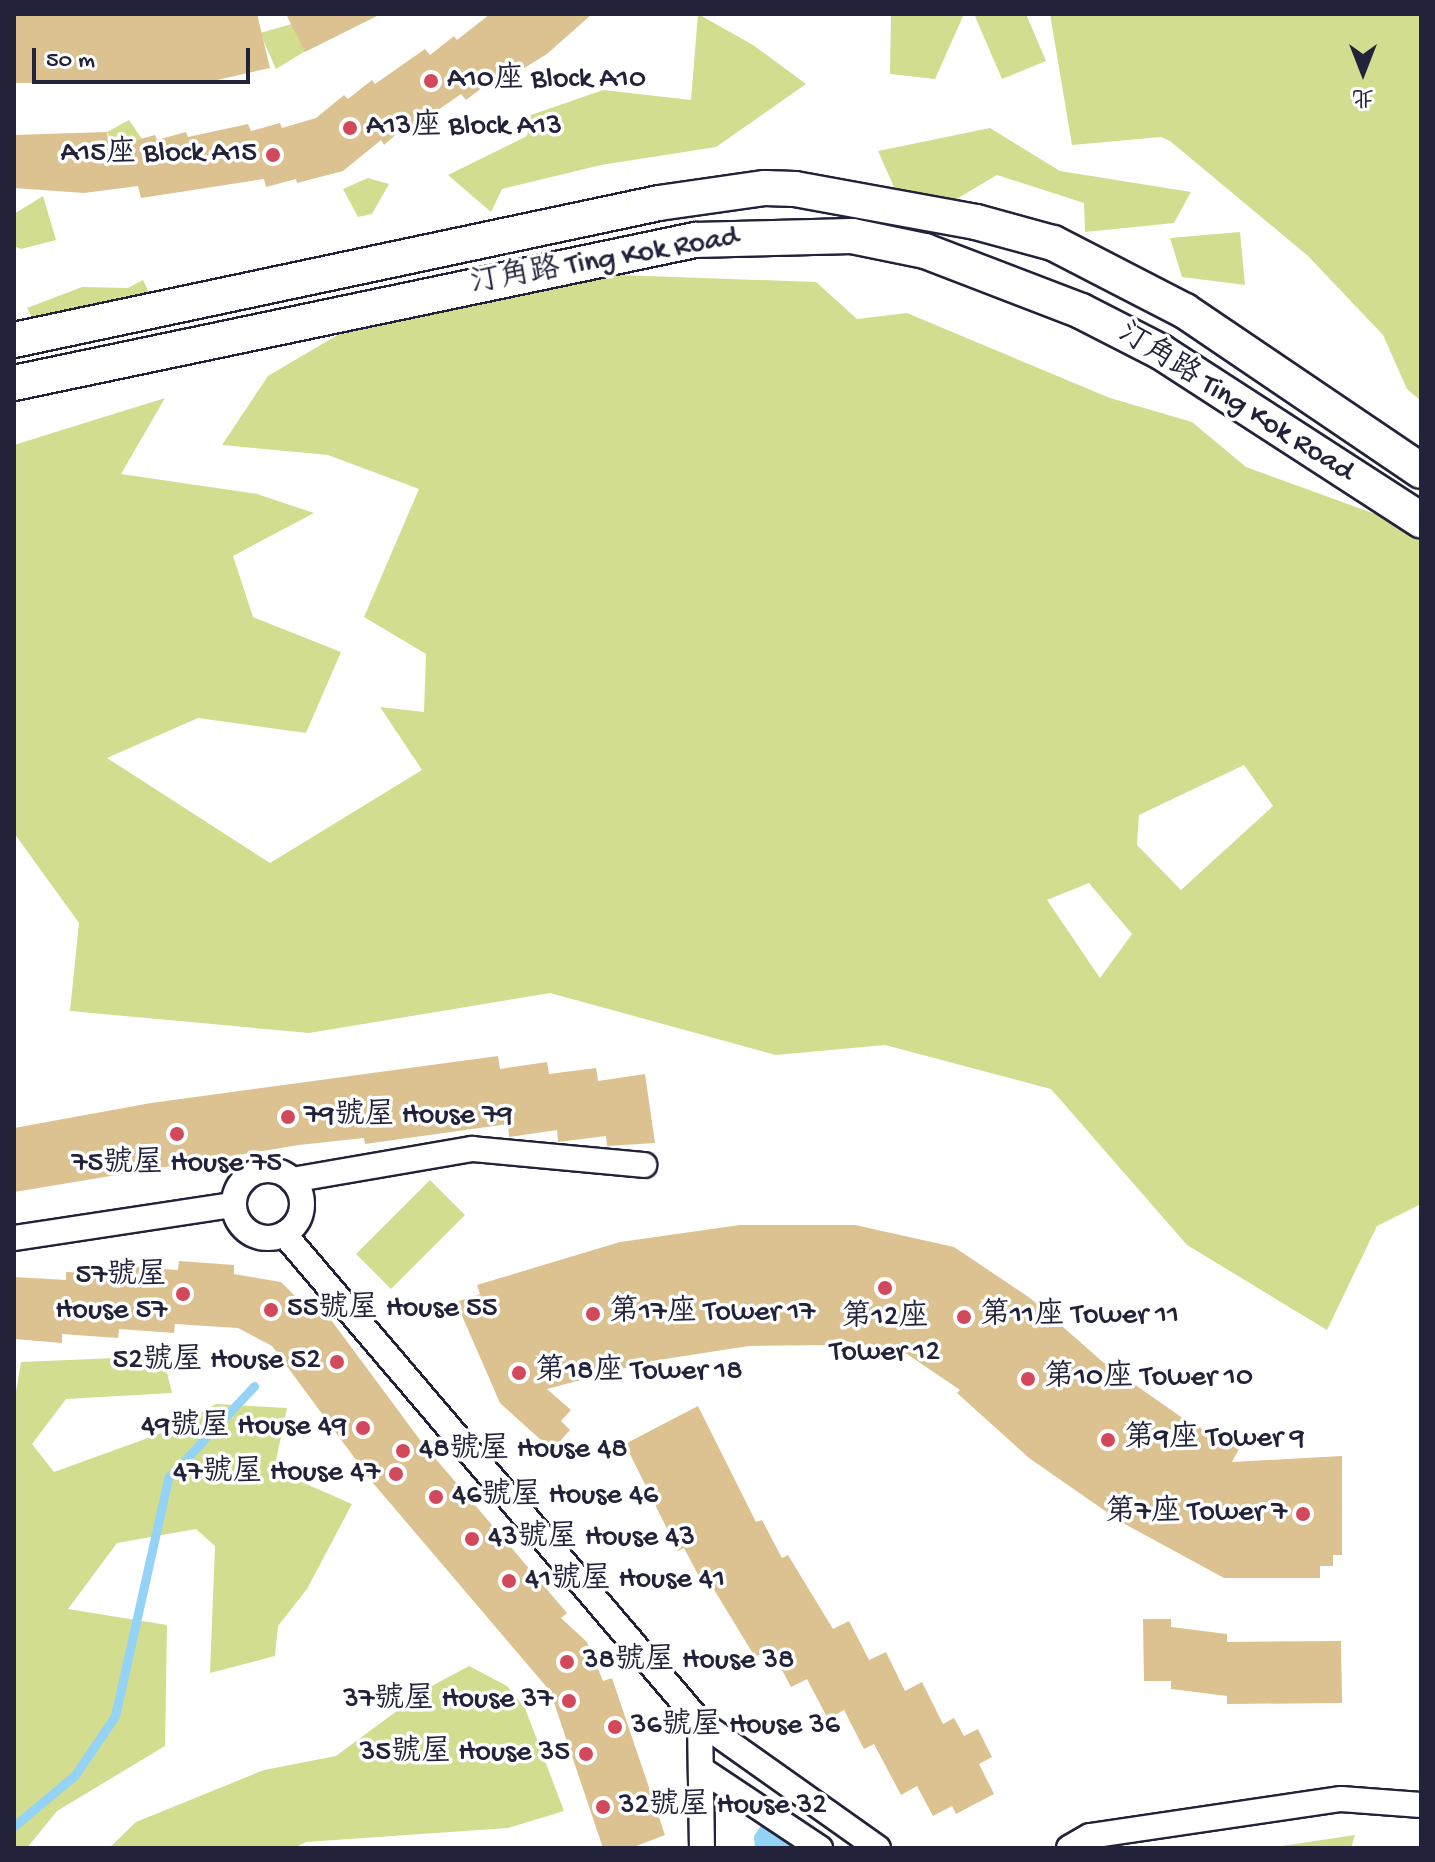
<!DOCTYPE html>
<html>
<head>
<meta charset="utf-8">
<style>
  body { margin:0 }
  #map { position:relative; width:1435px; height:1862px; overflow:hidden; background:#fff; font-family:"Gochi Hand","LXGW WenKai TC",sans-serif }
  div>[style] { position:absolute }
  .green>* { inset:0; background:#d2dd90 }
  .water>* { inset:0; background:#94d3f5 }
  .stream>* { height:9px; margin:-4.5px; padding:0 4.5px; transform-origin:4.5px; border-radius:4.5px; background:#94d3f5 }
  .building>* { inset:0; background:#dcc291 }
  .roads { filter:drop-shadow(2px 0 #22223b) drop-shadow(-2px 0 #22223b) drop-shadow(0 2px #22223b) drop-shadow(0 -2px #22223b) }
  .minor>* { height:24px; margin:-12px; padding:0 12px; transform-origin:12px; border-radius:12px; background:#fff }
  .minor>.ring { margin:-12px; padding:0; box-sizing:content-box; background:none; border:24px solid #fff; border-radius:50% }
  .secondary>* { height:34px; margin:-17px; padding:0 17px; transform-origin:17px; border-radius:17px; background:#fff }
  .dots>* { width:22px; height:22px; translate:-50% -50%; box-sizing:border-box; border:4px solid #fff; border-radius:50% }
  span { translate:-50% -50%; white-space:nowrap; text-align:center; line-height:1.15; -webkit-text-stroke:7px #fff; paint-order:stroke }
  .poi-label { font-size:30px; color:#22223b }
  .left { translate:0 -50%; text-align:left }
  .right { translate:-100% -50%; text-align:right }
  .street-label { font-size:30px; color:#22223b }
  .frame { position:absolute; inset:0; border:16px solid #22223b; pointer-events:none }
  .north { position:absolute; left:1323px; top:32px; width:80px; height:80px; -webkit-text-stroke:6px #fff; paint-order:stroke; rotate:180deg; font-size:22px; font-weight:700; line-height:32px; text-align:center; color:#22223b }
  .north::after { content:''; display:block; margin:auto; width:28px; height:36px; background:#22223b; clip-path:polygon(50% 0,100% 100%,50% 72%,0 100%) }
  .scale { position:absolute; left:32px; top:48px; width:218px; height:36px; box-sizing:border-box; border:4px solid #22223b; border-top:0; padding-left:10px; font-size:24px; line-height:28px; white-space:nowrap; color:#22223b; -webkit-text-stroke:6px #fff; paint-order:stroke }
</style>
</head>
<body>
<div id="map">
  <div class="green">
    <i style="clip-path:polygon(698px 14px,753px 45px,806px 84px,716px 147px,601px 165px,502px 189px,491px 212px,448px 175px,527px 136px,531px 115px,603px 90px,691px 100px)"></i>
    <i style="clip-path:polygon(891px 14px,964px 14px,935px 79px,890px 74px)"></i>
    <i style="clip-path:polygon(974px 14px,1026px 14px,1046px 61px,1002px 79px)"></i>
    <i style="clip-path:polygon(1050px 14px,1421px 14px,1421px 401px,1407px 389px,1383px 335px,1308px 256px,1170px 141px,1161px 137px,1072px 145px)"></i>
    <i style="clip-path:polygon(299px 22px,312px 47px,276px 69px,260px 33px)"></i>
    <i style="clip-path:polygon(129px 120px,142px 139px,115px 149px,107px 132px)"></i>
    <i style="clip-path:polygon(990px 128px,1060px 171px,1191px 192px,1174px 223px,1085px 232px,1084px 203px,997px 175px,953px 201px,894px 187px,878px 151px)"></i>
    <i style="clip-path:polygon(368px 178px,389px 184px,372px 214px,358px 217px,343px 189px)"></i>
    <i style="clip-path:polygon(43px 196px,56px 240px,21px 249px,14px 246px,14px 214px)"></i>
    <i style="clip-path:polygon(1240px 232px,1245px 285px,1182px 277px,1170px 238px)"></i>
    <i style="clip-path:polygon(evenodd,619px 275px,816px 282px,857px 319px,907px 313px,1110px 398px,1192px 422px,1246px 467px,1378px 515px,1421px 541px,1421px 1204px,1377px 1226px,1327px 1330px,1187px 1245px,1051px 1089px,885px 1045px,776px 1055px,550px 993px,309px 1033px,70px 1011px,79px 923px,14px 833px,14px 445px,165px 398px,121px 474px,257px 494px,314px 513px,233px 556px,253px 617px,341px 652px,306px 733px,198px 718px,107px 758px,270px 863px,422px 770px,380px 707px,424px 712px,426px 654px,364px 617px,419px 489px,328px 455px,222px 445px,268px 376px,346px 330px,619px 275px,1244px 765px,1273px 806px,1181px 890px,1137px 845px,1139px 815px,1244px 765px,619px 275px,1089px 883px,1132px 934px,1100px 978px,1047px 900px,1089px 883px)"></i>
    <i style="clip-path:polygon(143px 280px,151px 296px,36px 324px,27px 308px,82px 287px,128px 288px)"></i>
    <i style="clip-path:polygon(430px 1180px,465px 1215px,391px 1289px,356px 1254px)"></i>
    <i style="clip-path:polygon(163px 1356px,172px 1393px,66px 1399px,32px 1444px,54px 1472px,170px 1430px,216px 1404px,287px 1408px,274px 1470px,352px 1504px,307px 1589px,278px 1626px,275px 1656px,210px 1673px,215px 1546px,196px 1529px,117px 1543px,68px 1609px,167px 1625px,165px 1746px,57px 1811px,27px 1848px,14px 1848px,14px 1403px,21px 1362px)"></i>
    <i style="clip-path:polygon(469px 1666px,507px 1686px,525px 1708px,564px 1811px,508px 1828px,306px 1842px,294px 1848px,109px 1848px,136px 1822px,264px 1770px,336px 1756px,428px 1688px)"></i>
    <i style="clip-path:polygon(1355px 1835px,1351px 1848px,1268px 1848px)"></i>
  </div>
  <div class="water">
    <i style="clip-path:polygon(762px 1824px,802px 1848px,755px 1848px,754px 1836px)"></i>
  </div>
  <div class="stream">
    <i style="left:14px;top:1826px;width:80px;rotate:-39.9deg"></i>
    <i style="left:75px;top:1775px;width:71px;rotate:-55.9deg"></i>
    <i style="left:115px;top:1716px;width:244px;rotate:-77.4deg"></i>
    <i style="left:168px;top:1478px;width:126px;rotate:-46.9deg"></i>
  </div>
  <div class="building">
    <i style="clip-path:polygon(14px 14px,257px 14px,270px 68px,208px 82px,14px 83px)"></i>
    <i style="clip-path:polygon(286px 14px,381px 14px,305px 52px)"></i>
    <i style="clip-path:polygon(490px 14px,592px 14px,547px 54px,521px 70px,518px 66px,494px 85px,491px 81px,466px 100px,461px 94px,411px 129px,407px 125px,384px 145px,381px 140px,343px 171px,297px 183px,296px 179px,266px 187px,264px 179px,141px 198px,138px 186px,84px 193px,14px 188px,14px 135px,107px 132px,109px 148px,155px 135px,157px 140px,186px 132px,188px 137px,248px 124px,251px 131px,280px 123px,282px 128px,316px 118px,344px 95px,348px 99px,372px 80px,375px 84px,425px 49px,430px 55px,454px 36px,457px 40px)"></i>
    <i style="clip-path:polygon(498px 1056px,500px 1069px,547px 1062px,549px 1074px,596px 1068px,598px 1081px,645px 1074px,655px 1143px,607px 1146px,606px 1136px,558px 1142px,557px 1130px,509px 1137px,508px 1124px,365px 1144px,364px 1138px,299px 1145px,14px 1192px,14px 1128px,151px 1103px)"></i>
    <i style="clip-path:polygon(740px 1225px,855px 1225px,954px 1247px,1030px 1298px,1104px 1363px,1184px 1419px,1239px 1449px,1232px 1462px,1342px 1456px,1342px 1555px,1333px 1555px,1333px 1566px,1320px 1566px,1320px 1578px,1224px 1578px,1121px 1522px,1029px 1458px,957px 1393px,960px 1390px,907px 1354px,836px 1339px,836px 1345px,749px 1346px,652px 1361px,547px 1389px,571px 1410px,561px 1421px,570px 1430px,552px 1450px,500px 1403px,456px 1302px,480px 1294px,477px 1285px,620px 1242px)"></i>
    <i style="clip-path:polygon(179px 1261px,234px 1265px,234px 1274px,281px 1282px,315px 1316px,323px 1309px,423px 1444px,567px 1613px,561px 1618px,587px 1642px,603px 1681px,612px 1678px,665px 1835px,631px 1848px,603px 1848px,550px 1691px,373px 1483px,272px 1346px,238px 1328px,175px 1324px,174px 1333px,119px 1329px,118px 1338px,62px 1334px,62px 1343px,14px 1339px,14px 1277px,66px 1280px,66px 1272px,122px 1274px,123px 1266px,178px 1270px)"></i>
    <i style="clip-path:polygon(698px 1406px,756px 1522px,762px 1520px,782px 1558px,788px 1555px,833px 1629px,849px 1621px,869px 1660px,886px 1652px,905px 1691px,922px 1682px,943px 1724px,954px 1718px,964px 1736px,978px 1729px,992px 1757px,979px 1764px,994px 1794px,956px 1814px,952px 1806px,933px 1816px,917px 1786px,901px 1795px,874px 1744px,864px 1749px,844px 1710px,828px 1719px,807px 1679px,791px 1687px,771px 1649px,755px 1657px,710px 1583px,704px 1586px,684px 1548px,678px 1551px,625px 1444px)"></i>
    <i style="clip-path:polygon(1143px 1619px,1171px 1619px,1171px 1627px,1227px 1634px,1227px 1642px,1341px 1641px,1342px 1703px,1227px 1704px,1227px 1696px,1171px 1689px,1171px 1681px,1144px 1681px)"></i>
  </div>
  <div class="roads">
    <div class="minor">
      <i class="ring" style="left:234px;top:1170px;width:44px;height:44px"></i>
      <i style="left:292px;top:1180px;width:183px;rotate:-9.8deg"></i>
      <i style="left:472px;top:1149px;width:173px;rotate:5.3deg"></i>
      <i style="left:284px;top:1234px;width:641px;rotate:49.55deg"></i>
      <i style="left:700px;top:1722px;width:218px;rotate:35.3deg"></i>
      <i style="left:14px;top:1238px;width:221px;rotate:-8.6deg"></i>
      <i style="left:700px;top:1722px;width:126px;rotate:89.1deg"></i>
      <i style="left:701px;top:1769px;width:143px;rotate:33.6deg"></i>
      <i style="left:1069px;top:1848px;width:24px;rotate:-30deg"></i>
      <i style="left:1090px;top:1836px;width:254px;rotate:-8.4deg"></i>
      <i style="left:1341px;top:1799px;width:80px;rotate:4.3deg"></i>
    </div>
    <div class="secondary">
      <i style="left:14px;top:340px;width:659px;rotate:-11.99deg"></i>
      <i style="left:659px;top:203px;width:107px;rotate:-8.1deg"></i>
      <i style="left:765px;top:188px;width:30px;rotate:2deg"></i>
      <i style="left:795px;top:189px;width:184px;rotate:10.3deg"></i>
      <i style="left:976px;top:222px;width:80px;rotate:15.3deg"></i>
      <i style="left:1053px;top:243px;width:148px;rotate:27.3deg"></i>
      <i style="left:1185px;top:311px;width:285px;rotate:34.1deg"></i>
      <i style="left:14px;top:383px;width:696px;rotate:-11.86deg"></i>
      <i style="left:695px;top:240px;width:157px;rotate:-1.5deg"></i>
      <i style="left:852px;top:236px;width:75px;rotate:11.6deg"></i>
      <i style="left:925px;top:251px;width:167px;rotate:21deg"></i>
      <i style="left:1081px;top:311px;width:90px;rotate:27.1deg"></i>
      <i style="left:1161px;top:352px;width:310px;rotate:32.9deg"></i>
    </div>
  </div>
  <div class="dots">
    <i style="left:431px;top:81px;background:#d1495b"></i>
    <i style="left:350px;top:128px;background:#d1495b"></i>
    <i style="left:273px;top:155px;background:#d1495b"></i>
    <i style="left:288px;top:1117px;background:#d1495b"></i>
    <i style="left:177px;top:1134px;background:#d1495b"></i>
    <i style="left:885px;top:1288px;background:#d1495b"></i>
    <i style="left:183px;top:1294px;background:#d1495b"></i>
    <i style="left:271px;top:1310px;background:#d1495b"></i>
    <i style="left:593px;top:1314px;background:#d1495b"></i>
    <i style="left:964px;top:1317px;background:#d1495b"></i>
    <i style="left:337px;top:1362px;background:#d1495b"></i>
    <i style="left:519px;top:1373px;background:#d1495b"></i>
    <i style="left:1028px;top:1379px;background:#d1495b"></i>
    <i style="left:363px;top:1428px;background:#d1495b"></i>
    <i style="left:1108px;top:1440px;background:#d1495b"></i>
    <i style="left:403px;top:1451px;background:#d1495b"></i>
    <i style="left:396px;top:1474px;background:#d1495b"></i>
    <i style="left:436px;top:1497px;background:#d1495b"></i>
    <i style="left:1303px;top:1514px;background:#d1495b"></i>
    <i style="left:472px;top:1539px;background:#d1495b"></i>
    <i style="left:509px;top:1581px;background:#d1495b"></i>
    <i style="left:567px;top:1662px;background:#d1495b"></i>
    <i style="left:569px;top:1701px;background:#d1495b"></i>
    <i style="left:615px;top:1727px;background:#d1495b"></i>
    <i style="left:586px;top:1754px;background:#d1495b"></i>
    <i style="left:603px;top:1807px;background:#d1495b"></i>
  </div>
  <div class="poi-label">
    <span class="left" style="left:447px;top:81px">A10座 Block A10</span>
    <span class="left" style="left:366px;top:128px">A13座 Block A13</span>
    <span class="right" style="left:257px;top:155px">A15座 Block A15</span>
    <span class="left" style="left:304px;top:1117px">79號屋 House 79</span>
    <span style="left:177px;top:1165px">75號屋 House 75</span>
    <span class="right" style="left:167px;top:1294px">57號屋<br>House 57</span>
    <span class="left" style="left:287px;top:1310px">55號屋 House 55</span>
    <span class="left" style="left:609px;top:1314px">第17座 Tower 17</span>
    <span class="left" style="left:980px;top:1317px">第11座 Tower 11</span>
    <span style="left:885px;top:1336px">第12座<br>Tower 12</span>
    <span class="right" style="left:321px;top:1362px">52號屋 House 52</span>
    <span class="left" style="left:535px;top:1373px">第18座 Tower 18</span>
    <span class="left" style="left:1044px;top:1379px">第10座 Tower 10</span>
    <span class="right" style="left:347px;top:1428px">49號屋 House 49</span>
    <span class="left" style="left:1124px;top:1440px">第9座 Tower 9</span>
    <span class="left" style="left:419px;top:1451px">48號屋 House 48</span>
    <span class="right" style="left:380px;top:1474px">47號屋 House 47</span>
    <span class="left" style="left:452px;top:1497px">46號屋 House 46</span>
    <span class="right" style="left:1287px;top:1514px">第7座 Tower 7</span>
    <span class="left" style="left:488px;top:1539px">43號屋 House 43</span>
    <span class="left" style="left:525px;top:1581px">41號屋 House 41</span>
    <span class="left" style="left:583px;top:1662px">38號屋 House 38</span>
    <span class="right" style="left:553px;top:1701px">37號屋 House 37</span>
    <span class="left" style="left:631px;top:1727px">36號屋 House 36</span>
    <span class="right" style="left:570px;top:1754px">35號屋 House 35</span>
    <span class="left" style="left:619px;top:1807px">32號屋 House 32</span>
  </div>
  <div class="street-label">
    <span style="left:605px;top:262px;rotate:-10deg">汀角路 Ting Kok Road</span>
    <span style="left:1235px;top:404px;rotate:32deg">汀角路 Ting Kok Road</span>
  </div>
  <div class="frame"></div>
  <div class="north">北</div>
  <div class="scale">50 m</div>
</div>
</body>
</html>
